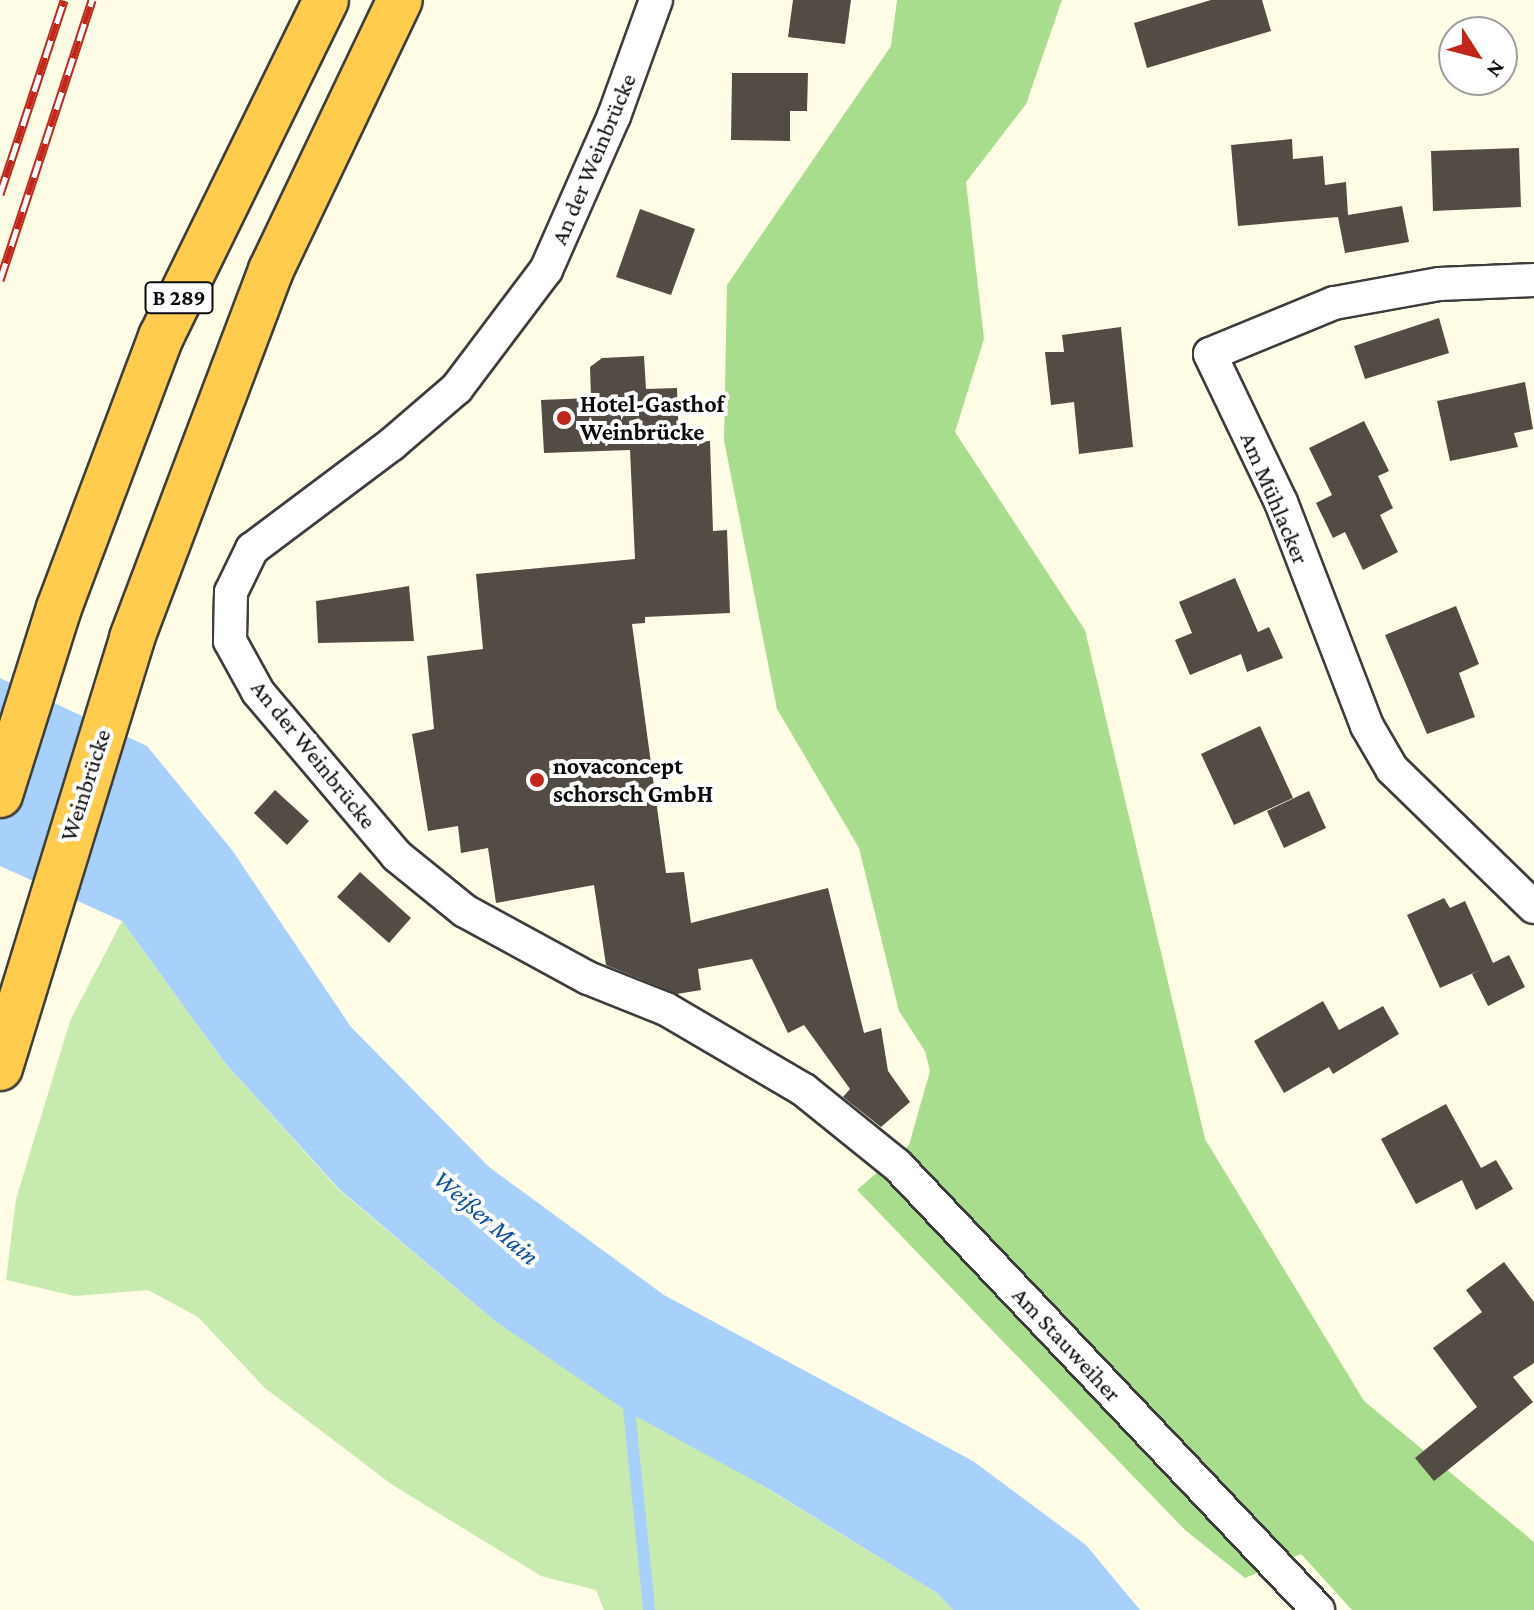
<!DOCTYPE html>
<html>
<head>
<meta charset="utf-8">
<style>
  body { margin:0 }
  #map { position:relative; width:1534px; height:1610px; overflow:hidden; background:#fffde6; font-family:"Crimson Pro",serif }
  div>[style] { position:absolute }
  .green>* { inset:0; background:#c7ebae }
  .forest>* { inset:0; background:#a7dd8c }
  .water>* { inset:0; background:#a7d1fb }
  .stream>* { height:12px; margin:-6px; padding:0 6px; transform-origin:6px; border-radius:6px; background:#a7d1fb }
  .building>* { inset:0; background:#534c45 }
  .roads { filter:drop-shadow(2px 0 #3d3d3d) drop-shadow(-2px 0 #3d3d3d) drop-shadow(0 2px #3d3d3d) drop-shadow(0 -2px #3d3d3d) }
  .minor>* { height:32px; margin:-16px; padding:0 16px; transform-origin:16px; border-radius:16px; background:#fff }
  .trunk>* { height:44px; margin:-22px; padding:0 22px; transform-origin:22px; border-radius:22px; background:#ffcc4d }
  .rail>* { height:9px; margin-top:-4.5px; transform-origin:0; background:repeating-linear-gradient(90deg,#fff 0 18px,#c22519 0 36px); box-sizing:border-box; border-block:2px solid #c22519 }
  .dots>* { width:22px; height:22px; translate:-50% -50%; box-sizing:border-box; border:4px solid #fff; border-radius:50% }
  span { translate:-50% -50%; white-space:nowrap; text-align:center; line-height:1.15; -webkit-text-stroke:8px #fff; paint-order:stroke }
  .shield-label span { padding:2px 6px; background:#fff; border:2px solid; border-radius:6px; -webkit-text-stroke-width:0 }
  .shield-label { font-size:22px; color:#0a0a0a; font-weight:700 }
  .street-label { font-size:24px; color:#0a0a0a }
  .poi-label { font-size:24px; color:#0a0a0a; font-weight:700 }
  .left { translate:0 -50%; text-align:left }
  .water-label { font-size:26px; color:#0c4fa2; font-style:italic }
  .north { position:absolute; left:1438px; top:16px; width:80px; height:80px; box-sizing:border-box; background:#fff; border:2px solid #9d9d9d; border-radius:50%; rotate:126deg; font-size:22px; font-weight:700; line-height:32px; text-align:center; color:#0a0a0a }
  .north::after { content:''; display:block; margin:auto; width:28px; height:36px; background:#c22519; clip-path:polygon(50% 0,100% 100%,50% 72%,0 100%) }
</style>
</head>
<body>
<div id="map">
  <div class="green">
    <i style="clip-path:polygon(122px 921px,225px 1063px,338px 1189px,495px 1321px,937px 1593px,953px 1610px,604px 1610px,596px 1590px,541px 1576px,391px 1484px,265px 1388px,198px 1317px,148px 1290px,75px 1296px,6px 1280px,16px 1199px,70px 1021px)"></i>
  </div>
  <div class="forest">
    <i style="clip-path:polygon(897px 0,1062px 0,1026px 104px,966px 182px,984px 339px,955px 432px,1085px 630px,1205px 1139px,1364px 1401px,1534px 1542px,1534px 1610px,1352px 1610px,1301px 1554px,1245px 1578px,1185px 1530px,857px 1190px,909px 1145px,930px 1071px,925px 1051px,899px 1011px,859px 848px,777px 709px,724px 440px,727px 285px,891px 46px)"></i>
  </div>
  <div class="water">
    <i style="clip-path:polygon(0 678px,147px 746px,232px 850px,351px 1027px,489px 1167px,664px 1295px,973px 1461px,1086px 1545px,1140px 1610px,953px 1610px,937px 1593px,767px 1488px,628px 1412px,495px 1321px,339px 1189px,225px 1063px,122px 921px,0 866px)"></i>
  </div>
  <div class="stream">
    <i style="left:628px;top:1398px;width:213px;rotate:84.3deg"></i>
  </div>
  <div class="building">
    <i style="clip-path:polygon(793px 0,851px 0,845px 44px,788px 37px)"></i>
    <i style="clip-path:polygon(1211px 0,1262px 0,1271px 31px,1147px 68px,1134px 23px)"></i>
    <i style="clip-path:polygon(732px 73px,808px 73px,807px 111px,790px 111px,790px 141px,731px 140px)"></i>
    <i style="clip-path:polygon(1292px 139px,1293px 159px,1323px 156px,1325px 185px,1346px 182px,1348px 215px,1402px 206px,1409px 242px,1345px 253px,1338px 217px,1238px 226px,1231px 145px)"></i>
    <i style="clip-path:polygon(1519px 148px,1521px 207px,1433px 211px,1431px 151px)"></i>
    <i style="clip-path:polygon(640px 209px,695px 229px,671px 295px,616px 277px)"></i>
    <i style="clip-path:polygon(1439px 318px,1449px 353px,1365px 379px,1354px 346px)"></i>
    <i style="clip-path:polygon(1121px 327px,1133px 447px,1079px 454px,1074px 402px,1051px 405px,1045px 352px,1064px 352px,1062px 335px)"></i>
    <i style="clip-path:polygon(644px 356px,646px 389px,677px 388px,679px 443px,710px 441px,713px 531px,727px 530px,730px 613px,645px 617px,645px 623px,632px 624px,666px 873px,684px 872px,691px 923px,828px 888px,864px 1033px,881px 1028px,888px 1071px,910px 1102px,881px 1127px,843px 1097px,850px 1089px,804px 1025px,788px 1033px,752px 959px,698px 969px,701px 990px,677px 994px,606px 965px,594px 885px,496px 903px,488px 848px,461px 853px,458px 826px,428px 831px,412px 734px,434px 729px,427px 656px,483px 649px,476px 574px,635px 559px,630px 450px,544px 453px,541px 400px,591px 398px,590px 367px,602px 358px)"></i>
    <i style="clip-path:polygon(1525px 382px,1533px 429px,1514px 433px,1518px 447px,1450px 461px,1437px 401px)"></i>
    <i style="clip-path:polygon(1364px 421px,1389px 471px,1378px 476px,1393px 508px,1380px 515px,1398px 552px,1363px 570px,1345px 532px,1333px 538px,1316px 503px,1332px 495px,1309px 448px)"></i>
    <i style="clip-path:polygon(1235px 578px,1258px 632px,1269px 627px,1283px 658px,1247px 672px,1241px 654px,1190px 675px,1175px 640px,1192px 633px,1179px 602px)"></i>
    <i style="clip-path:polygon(409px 586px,414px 641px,318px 643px,316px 601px)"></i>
    <i style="clip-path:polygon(1456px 606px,1479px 664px,1459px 673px,1475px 717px,1427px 734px,1385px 635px)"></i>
    <i style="clip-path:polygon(1260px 726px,1293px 798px,1234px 825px,1201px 754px)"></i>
    <i style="clip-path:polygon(275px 790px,309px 821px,287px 845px,254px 813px)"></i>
    <i style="clip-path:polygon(1309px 791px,1326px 828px,1284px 848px,1267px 811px)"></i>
    <i style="clip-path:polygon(360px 872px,411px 918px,389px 943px,337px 897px)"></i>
    <i style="clip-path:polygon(1444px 898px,1450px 908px,1465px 901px,1493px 963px,1509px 955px,1525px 987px,1488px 1006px,1472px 974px,1480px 970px,1440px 988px,1407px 915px)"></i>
    <i style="clip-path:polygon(1323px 1001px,1339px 1030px,1383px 1006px,1399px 1034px,1333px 1074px,1329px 1067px,1284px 1093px,1254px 1041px)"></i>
    <i style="clip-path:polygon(1446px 1104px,1481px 1168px,1496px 1160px,1513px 1189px,1476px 1210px,1462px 1180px,1416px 1204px,1381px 1139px)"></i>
    <i style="clip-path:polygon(1504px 1262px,1534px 1302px,1534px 1363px,1513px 1377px,1533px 1402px,1434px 1481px,1415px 1458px,1477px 1407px,1433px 1348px,1482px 1312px,1466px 1290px)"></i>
  </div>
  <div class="roads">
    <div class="minor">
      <i style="left:656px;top:0;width:123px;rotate:109.9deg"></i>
      <i style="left:614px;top:116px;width:168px;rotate:113.8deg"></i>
      <i style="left:546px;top:270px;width:148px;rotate:127deg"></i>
      <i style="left:457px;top:388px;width:86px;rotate:139.3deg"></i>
      <i style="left:392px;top:444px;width:175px;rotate:143.1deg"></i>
      <i style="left:252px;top:549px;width:48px;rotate:116deg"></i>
      <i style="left:231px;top:592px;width:49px;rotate:91.2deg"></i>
      <i style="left:230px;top:641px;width:58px;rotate:61.2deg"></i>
      <i style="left:258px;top:692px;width:215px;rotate:49.7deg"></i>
      <i style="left:397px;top:856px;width:87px;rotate:39deg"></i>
      <i style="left:465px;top:911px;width:140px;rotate:28.6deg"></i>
      <i style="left:588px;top:978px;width:84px;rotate:21.7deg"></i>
      <i style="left:666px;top:1009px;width:160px;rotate:30.4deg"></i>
      <i style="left:804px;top:1090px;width:119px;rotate:38.9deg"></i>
      <i style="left:897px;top:1165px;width:613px;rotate:46.59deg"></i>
      <i style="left:1534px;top:280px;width:95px;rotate:177.6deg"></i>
      <i style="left:1439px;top:284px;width:107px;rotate:169.7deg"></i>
      <i style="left:1334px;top:303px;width:134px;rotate:157.6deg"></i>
      <i style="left:1210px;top:354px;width:164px;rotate:64.4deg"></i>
      <i style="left:1281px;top:502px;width:240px;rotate:69deg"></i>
      <i style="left:1367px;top:726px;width:50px;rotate:59.8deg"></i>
      <i style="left:1392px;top:769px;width:198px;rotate:44.2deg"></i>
    </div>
    <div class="trunk">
      <i style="left:0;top:795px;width:196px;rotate:-72.5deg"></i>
      <i style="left:59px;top:608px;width:290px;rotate:-69.4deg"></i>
      <i style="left:161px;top:337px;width:375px;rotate:-63.9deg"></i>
      <i style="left:0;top:1068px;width:450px;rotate:-72.9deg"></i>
      <i style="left:132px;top:638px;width:393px;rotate:-69.3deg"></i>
      <i style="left:271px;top:270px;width:299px;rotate:-64.5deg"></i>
    </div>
  </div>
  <div class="rail">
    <i style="left:0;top:194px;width:204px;rotate:-71.7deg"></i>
    <i style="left:0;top:280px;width:295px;rotate:-71.8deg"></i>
  </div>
  <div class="dots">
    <i style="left:564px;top:418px;background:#c22519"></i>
    <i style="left:537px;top:780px;background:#c22519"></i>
  </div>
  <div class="shield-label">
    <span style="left:179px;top:298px">B 289</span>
  </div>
  <div class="street-label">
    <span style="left:593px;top:159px;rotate:-67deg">An der Weinbrücke</span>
    <span style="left:1275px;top:498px;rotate:67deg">Am Mühlacker</span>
    <span style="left:314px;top:754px;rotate:51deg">An der Weinbrücke</span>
    <span style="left:85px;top:785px;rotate:-72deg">Weinbrücke</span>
    <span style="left:1067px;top:1344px;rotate:47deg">Am Stauweiher</span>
  </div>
  <div class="poi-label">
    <span class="left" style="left:580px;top:418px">Hotel-Gasthof<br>Weinbrücke</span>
    <span class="left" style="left:553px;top:780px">novaconcept<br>schorsch GmbH</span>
  </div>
  <div class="water-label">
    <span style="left:486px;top:1218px;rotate:41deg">Weißer Main</span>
  </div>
  <div class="north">N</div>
</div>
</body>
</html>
